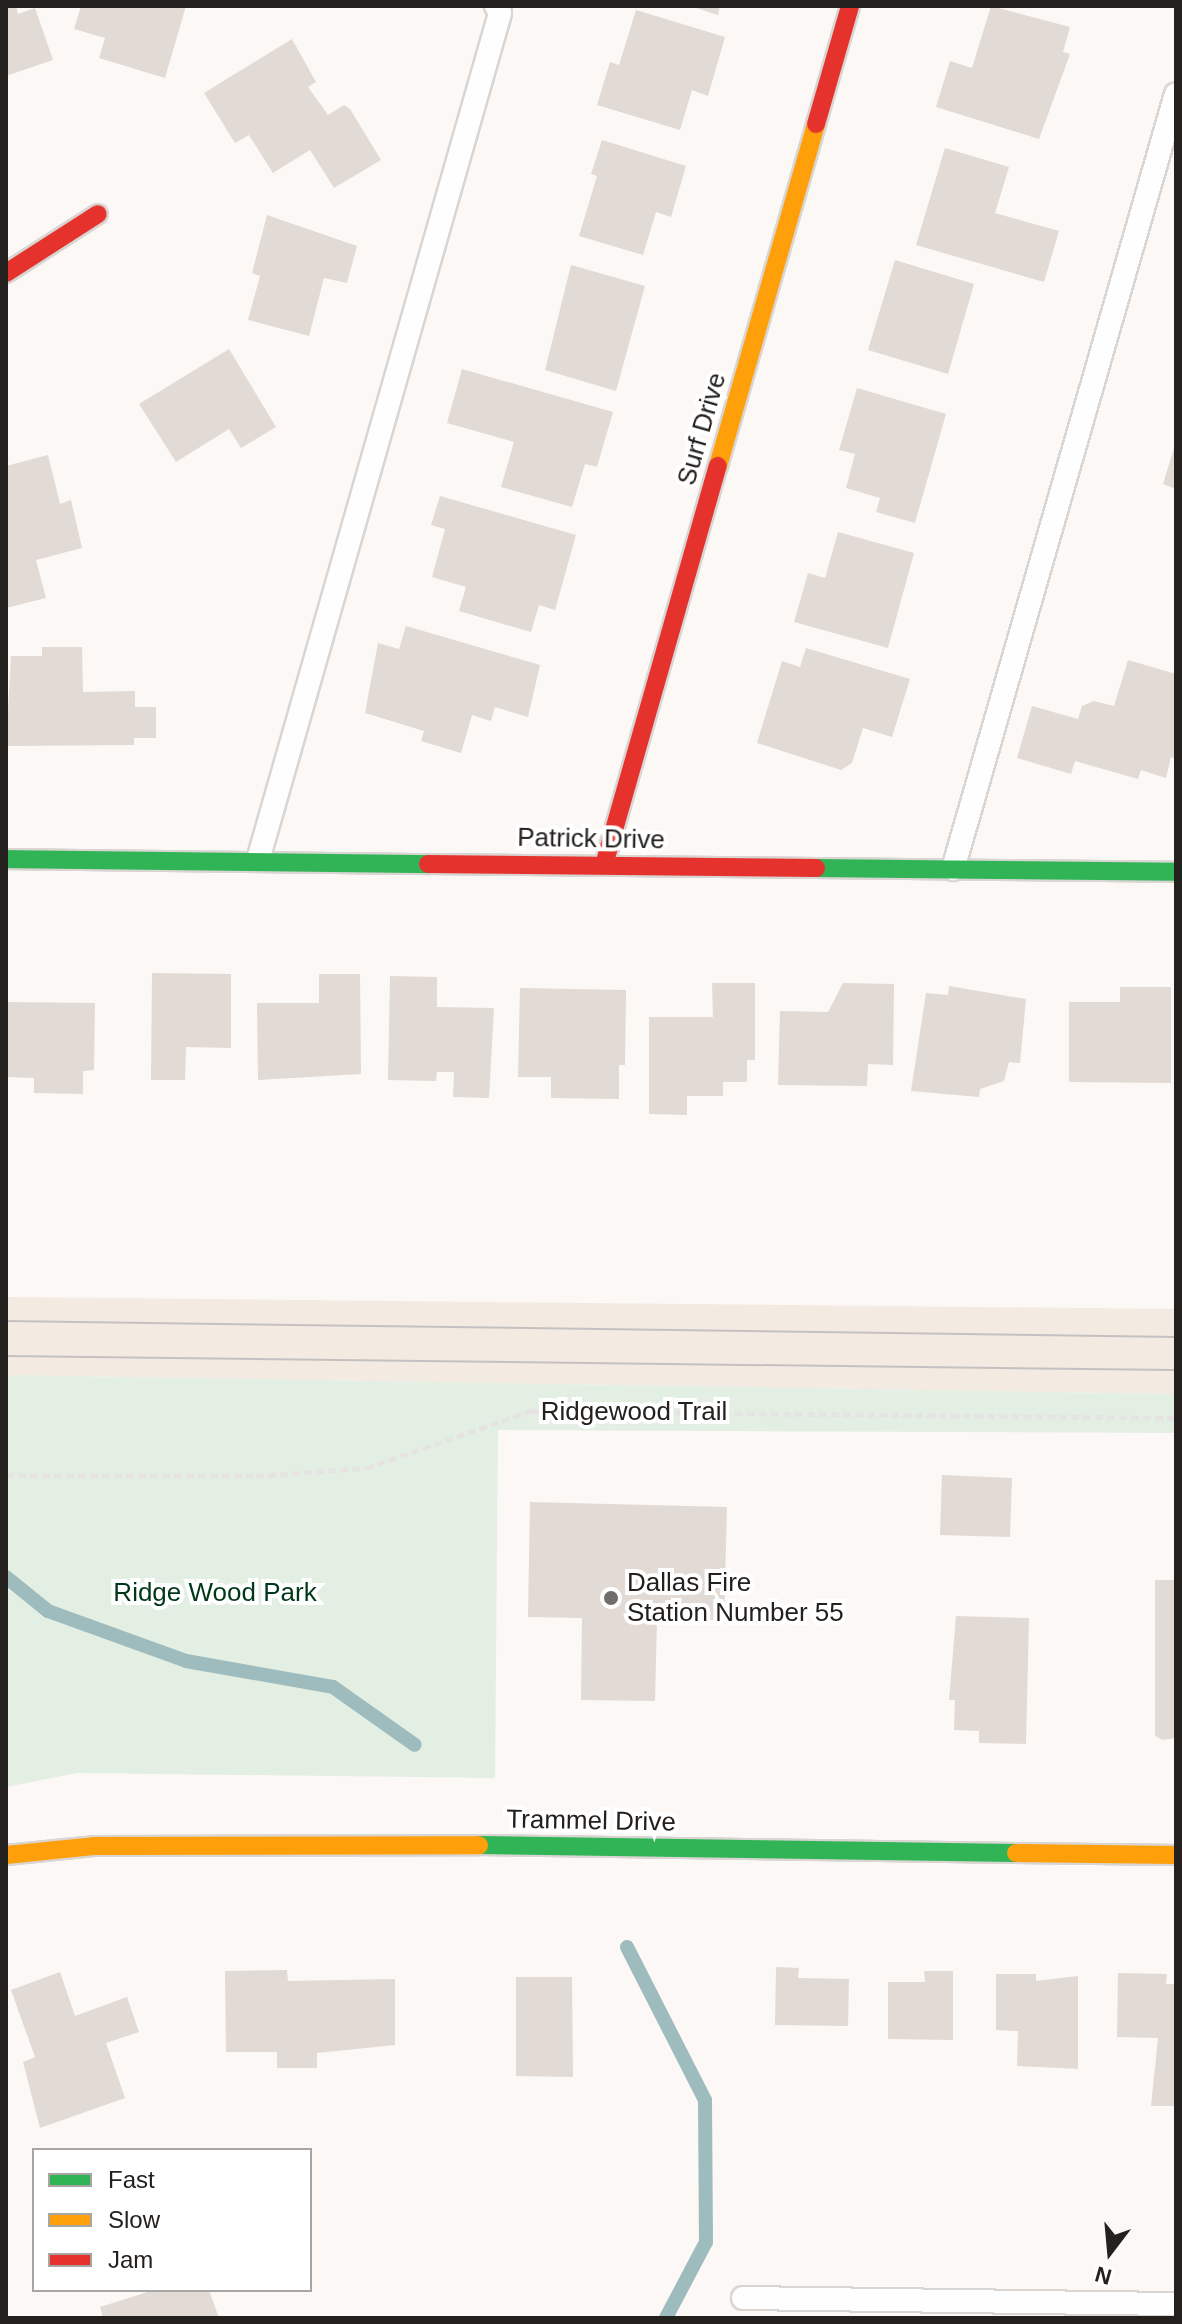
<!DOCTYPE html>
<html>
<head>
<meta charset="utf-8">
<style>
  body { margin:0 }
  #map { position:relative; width:1182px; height:2324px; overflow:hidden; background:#fcf8f5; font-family:Helvetica,sans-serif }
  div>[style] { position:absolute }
  .built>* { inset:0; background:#f3eae2 }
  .green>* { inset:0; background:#e4efe4 }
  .stream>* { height:14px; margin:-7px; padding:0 7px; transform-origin:7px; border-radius:7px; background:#9ebcbe }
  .building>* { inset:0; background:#e2dad4 }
  .path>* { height:5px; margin-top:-2.5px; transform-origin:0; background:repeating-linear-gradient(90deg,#e5e4e3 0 8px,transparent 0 12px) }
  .roads { filter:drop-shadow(2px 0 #d8d5d2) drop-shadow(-2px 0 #d8d5d2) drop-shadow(0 2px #d8d5d2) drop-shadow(0 -2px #d8d5d2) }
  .lane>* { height:22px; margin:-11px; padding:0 11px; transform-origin:11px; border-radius:11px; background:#fffefe }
  .fast>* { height:18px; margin:-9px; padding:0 9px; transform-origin:9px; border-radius:9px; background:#30b455 }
  .slow>* { height:18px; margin:-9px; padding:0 9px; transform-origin:9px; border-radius:9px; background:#ff9f0a }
  .jam>* { height:18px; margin:-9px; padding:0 9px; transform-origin:9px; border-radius:9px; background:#e5322d }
  .tram>* { height:2px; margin:-1px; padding:0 1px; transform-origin:1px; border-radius:1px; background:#c3c2c1 }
  .dots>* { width:22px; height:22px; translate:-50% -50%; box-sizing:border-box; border:4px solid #fff; border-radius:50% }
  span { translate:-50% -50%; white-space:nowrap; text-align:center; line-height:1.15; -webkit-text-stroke:8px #fff; paint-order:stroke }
  .street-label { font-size:26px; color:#23201e }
  .poi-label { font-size:26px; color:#23201e }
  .left { translate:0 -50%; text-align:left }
  .park-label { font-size:26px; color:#003717 }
  .frame { position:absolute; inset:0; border:8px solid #23201e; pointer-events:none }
  .legend { position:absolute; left:32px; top:2148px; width:280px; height:144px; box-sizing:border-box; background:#fff; border:2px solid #a7a6a5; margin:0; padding:10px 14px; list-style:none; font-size:24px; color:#23201e }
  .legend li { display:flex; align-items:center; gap:16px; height:40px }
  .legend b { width:40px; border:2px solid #a7a6a5 }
  .north { position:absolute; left:1070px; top:2212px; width:80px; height:80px; -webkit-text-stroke:6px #fff; paint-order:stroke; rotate:196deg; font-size:22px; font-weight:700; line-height:32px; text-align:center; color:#23201e }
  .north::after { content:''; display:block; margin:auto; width:28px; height:36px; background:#23201e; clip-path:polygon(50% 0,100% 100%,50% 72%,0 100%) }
</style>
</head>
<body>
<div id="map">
  <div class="built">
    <i style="clip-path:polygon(6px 1297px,1176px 1309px,1176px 1394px,6px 1375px)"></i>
  </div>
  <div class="green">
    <i style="clip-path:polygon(6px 1375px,1176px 1394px,1176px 1433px,498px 1430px,495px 1778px,77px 1773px,6px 1787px)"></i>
  </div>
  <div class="stream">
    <i style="left:6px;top:1577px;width:54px;rotate:39deg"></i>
    <i style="left:48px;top:1611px;width:147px;rotate:19.9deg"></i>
    <i style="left:186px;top:1661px;width:149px;rotate:10deg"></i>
    <i style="left:333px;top:1687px;width:100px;rotate:35.3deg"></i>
    <i style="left:627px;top:1947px;width:172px;rotate:63deg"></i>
    <i style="left:705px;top:2100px;width:142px;rotate:89.6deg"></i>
    <i style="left:706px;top:2242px;width:86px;rotate:117.8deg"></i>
  </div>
  <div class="building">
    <i style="clip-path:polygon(6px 6px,16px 6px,18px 14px,35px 8px,53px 60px,6px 76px)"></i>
    <i style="clip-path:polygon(81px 6px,186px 6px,165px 78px,99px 58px,105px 38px,74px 29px)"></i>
    <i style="clip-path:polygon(690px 6px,720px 6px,718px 15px)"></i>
    <i style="clip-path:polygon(991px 6px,1070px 27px,1063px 52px,1070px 54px,1039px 139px,936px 107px,950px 61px,972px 68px)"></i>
    <i style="clip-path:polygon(636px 10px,725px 37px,708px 96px,692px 90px,680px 130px,597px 105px,610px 62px,619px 65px)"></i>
    <i style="clip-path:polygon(292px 39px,316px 82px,308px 87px,328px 115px,344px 105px,350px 109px,381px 160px,334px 188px,310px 150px,273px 173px,249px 135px,235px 143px,204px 93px)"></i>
    <i style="clip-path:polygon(602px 140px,686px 166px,671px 217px,656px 212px,643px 255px,579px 236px,597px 176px,591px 174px)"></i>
    <i style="clip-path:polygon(945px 148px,1009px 167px,995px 213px,1059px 231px,1044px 282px,916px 245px)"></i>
    <i style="clip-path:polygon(267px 215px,357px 246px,347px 283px,324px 278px,309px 336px,248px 320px,260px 276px,252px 273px)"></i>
    <i style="clip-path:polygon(895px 260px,974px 284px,948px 374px,868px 350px)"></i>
    <i style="clip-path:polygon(571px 265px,645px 286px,616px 391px,545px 370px)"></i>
    <i style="clip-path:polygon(229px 349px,276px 427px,241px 448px,229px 429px,176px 462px,139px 404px)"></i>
    <i style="clip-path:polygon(462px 369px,613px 412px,597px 467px,585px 464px,572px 507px,501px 487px,514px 442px,447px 423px)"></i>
    <i style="clip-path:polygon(857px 388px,946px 414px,915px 523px,876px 512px,880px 498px,846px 488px,855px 454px,839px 450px)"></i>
    <i style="clip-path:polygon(1175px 445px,1176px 445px,1176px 489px,1163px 484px)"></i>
    <i style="clip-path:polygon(48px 455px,60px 504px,71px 500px,82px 548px,36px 560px,46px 598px,6px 608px,6px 466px)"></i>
    <i style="clip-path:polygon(440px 496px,576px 535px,555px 610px,539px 605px,531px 632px,459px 611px,466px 587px,432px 577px,445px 529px,431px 525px)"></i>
    <i style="clip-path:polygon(838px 532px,914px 553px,888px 648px,794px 622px,808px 573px,825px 578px)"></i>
    <i style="clip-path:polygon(406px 626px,540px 665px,528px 717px,495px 707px,491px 721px,472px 715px,461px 753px,421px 741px,424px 731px,365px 713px,378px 643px,399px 649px)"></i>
    <i style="clip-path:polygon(42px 647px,82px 647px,83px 692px,135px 691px,135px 707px,156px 707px,156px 738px,134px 738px,134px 745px,6px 746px,11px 656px,42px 656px)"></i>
    <i style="clip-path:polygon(806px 648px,910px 679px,892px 737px,863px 728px,852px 763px,841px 770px,757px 743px,782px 661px,800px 667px)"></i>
    <i style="clip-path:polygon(1128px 660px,1176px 674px,1176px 759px,1171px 757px,1166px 778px,1141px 770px,1138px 779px,1075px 761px,1071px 774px,1017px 758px,1032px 706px,1078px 719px,1082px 706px,1094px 701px,1114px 706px)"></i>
    <i style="clip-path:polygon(152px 973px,231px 974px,231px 1048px,186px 1047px,185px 1080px,151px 1080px)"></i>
    <i style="clip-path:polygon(319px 974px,360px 974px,361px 1074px,258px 1080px,257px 1003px,319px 1003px)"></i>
    <i style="clip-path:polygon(390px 976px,437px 977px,437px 1007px,494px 1008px,489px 1098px,453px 1097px,454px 1072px,437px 1072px,436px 1081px,388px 1080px)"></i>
    <i style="clip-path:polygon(712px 983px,755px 983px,755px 1060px,747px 1060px,747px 1082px,723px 1082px,723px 1096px,687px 1096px,687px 1115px,649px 1114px,649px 1017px,713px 1017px)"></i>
    <i style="clip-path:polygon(843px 983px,894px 984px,893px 1065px,868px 1064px,867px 1086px,778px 1085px,780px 1011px,828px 1012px)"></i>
    <i style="clip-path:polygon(949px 986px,1026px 999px,1020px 1063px,1009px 1062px,1004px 1081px,980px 1089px,979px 1097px,911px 1091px,926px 993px,948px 995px)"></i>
    <i style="clip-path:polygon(1120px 987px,1171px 987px,1171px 1083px,1069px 1082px,1069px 1002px,1120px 1002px)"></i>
    <i style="clip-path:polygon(520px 988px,626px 990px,625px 1065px,619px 1065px,619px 1099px,551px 1098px,551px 1077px,518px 1077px)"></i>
    <i style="clip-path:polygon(6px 1002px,95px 1003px,94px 1070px,83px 1071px,83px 1094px,34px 1093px,34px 1078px,6px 1077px)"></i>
    <i style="clip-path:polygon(942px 1475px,1012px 1478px,1010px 1537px,940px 1535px)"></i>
    <i style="clip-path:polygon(530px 1502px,727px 1507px,724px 1620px,657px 1619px,655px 1701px,581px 1700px,582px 1618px,528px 1617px)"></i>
    <i style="clip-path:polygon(1155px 1580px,1176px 1580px,1176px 1738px,1163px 1740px,1155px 1736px)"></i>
    <i style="clip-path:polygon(956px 1616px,1029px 1618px,1026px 1744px,979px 1743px,979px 1731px,954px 1730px,955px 1700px,949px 1700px)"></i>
    <i style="clip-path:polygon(776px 1967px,799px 1968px,798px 1978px,849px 1979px,848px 2026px,775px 2025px)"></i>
    <i style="clip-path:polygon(287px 1970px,288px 1981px,395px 1979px,395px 2045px,317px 2053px,317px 2068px,277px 2068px,277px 2052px,226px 2052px,225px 1971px)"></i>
    <i style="clip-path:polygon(924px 1971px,953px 1971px,953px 2040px,888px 2039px,888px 1982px,925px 1982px)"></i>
    <i style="clip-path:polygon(60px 1972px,75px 2016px,127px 1997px,139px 2032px,106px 2043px,125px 2098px,40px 2128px,23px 2062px,35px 2057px,11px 1990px)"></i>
    <i style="clip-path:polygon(1118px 1973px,1167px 1974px,1166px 1984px,1176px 1984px,1176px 2106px,1151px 2106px,1158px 2038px,1117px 2037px)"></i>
    <i style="clip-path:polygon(996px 1974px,1036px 1974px,1036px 1981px,1078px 1976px,1078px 2069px,1017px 2066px,1018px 2031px,996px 2030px)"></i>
    <i style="clip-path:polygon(516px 1977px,572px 1977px,573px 2077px,516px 2076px)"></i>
    <i style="clip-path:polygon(154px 2290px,209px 2290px,219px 2318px,103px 2318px,100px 2307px)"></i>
  </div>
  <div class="path">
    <i style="left:6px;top:1475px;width:250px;rotate:0.2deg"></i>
    <i style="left:256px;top:1476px;width:110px;rotate:-4.2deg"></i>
    <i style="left:366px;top:1468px;width:175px;rotate:-19.1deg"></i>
    <i style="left:531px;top:1411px;width:645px;rotate:0.62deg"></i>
  </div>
  <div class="roads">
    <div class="lane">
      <i style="left:258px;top:860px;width:881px;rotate:-74.05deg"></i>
      <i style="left:500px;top:13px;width:8px;rotate:-120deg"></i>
      <i style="left:953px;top:869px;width:806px;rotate:-73.95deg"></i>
      <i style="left:743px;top:2298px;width:433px;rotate:0.8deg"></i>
    </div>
    <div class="fast">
      <i style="left:6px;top:859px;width:422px;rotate:0.7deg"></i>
      <i style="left:816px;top:868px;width:360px;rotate:0.6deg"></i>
      <i style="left:479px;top:1845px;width:537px;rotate:0.85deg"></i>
    </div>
    <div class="slow">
      <i style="left:718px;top:466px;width:356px;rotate:-74deg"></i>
      <i style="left:1016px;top:1853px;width:160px;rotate:0.7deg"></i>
      <i style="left:6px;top:1855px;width:88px;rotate:-5.8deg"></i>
      <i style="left:94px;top:1846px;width:385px;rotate:-0.1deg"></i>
    </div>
    <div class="jam">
      <i style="left:816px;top:124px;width:123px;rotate:-73.9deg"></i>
      <i style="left:6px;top:273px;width:109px;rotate:-32.7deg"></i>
      <i style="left:428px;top:864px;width:388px;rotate:0.6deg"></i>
      <i style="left:604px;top:865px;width:415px;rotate:-74.1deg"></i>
    </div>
  </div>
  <div class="tram">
    <i style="left:6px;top:1321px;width:1170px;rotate:0.78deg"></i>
    <i style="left:6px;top:1356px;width:1170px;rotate:0.69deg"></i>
  </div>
  <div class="dots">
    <i style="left:611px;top:1598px;background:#6f6c69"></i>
  </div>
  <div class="street-label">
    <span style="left:702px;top:429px;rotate:-74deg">Surf Drive</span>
    <span style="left:591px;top:839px;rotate:1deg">Patrick Drive</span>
    <span style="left:634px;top:1412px">Ridgewood Trail</span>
    <span style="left:591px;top:1821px;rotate:1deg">Trammel Drive</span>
  </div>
  <div class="poi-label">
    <span class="left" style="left:627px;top:1598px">Dallas Fire<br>Station Number 55</span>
  </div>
  <div class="park-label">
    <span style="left:215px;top:1593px">Ridge Wood Park</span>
  </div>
  <div class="frame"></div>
  <ul class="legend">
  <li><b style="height:10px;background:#30b455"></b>Fast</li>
  <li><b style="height:10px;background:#ff9f0a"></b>Slow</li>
  <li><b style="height:10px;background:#e5322d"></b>Jam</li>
  </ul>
  <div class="north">N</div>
</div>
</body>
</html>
